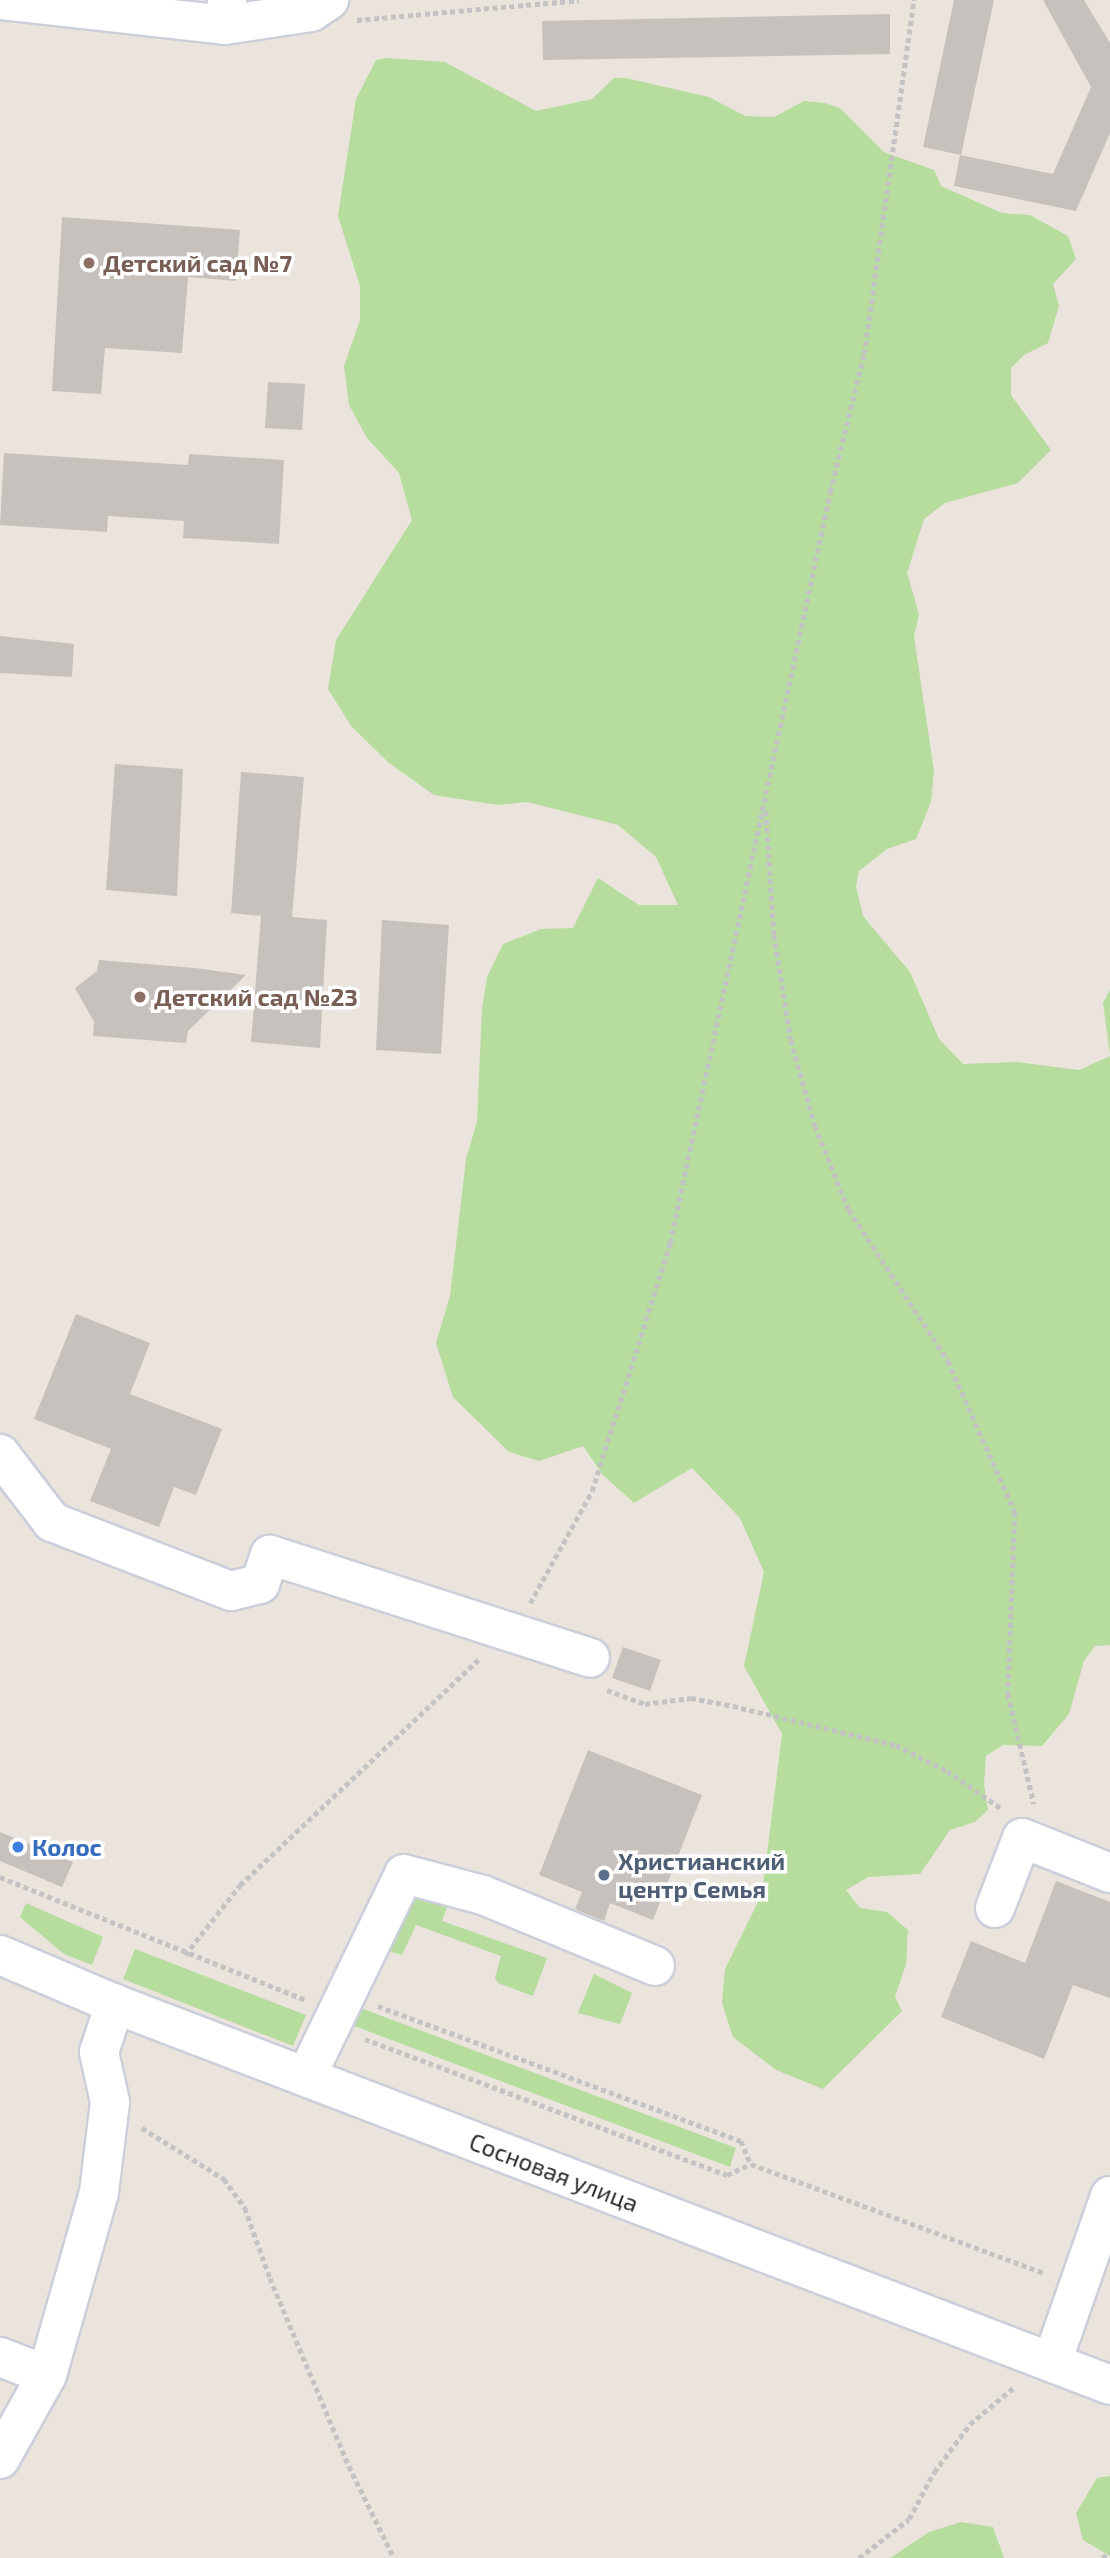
<!DOCTYPE html>
<html>
<head>
<meta charset="utf-8">
<style>
  body { margin:0 }
  #map { position:relative; width:1110px; height:2558px; overflow:hidden; background:#ebe4dd; font-family:"Exo 2",sans-serif }
  div>[style] { position:absolute }
  .green>* { inset:0; background:#b6dc9e }
  .building>* { inset:0; background:#c6c1bc }
  .path>* { height:4.5px; margin-top:-2.25px; transform-origin:0; background:repeating-linear-gradient(90deg,#c3c3c3 0 5px,transparent 0 8.5px) }
  .roads { filter:drop-shadow(2px 0 #cbcfda) drop-shadow(-2px 0 #cbcfda) drop-shadow(0 2px #cbcfda) drop-shadow(0 -2px #cbcfda) }
  .minor>* { height:38px; margin:-19px; padding:0 19px; transform-origin:19px; border-radius:19px; background:#fff }
  .dots>* { width:19px; height:19px; translate:-50% -50%; box-sizing:border-box; border:4px solid #fff; border-radius:50% }
  span { translate:-50% -50%; white-space:nowrap; text-align:center; line-height:1.15; -webkit-text-stroke:7px #fff; paint-order:stroke }
  .education-label { font-size:24px; color:#785e54; font-weight:700 }
  .left { translate:0 -50%; text-align:left }
  .shop-label { font-size:24px; color:#366cbe; font-weight:700 }
  .service-label { font-size:24px; color:#4e5e75; font-weight:700 }
  .street-label { font-size:24px; color:#2a2a2a }
</style>
</head>
<body>
<div id="map">
  <div class="green">
    <i style="clip-path:polygon(386px 58px,445px 62px,536px 111px,592px 99px,614px 78px,626px 78px,709px 97px,745px 116px,774px 117px,804px 101px,825px 103px,840px 108px,884px 152px,934px 170px,941px 186px,1002px 213px,1030px 215px,1068px 236px,1076px 259px,1053px 284px,1059px 306px,1048px 343px,1024px 355px,1011px 368px,1011px 395px,1051px 450px,1018px 483px,945px 503px,924px 519px,907px 573px,919px 614px,914px 636px,934px 771px,931px 802px,916px 839px,887px 849px,859px 871px,856px 886px,863px 916px,910px 972px,939px 1039px,963px 1064px,1017px 1062px,1079px 1070px,1110px 1056px,1110px 1645px,1095px 1646px,1084px 1661px,1069px 1714px,1042px 1746px,1003px 1745px,986px 1756px,984px 1785px,988px 1810px,975px 1822px,950px 1830px,920px 1874px,868px 1877px,846px 1890px,860px 1908px,887px 1912px,908px 1930px,906px 1964px,895px 1997px,902px 2011px,823px 2089px,776px 2070px,733px 2037px,722px 2003px,725px 1969px,762px 1894px,782px 1734px,744px 1666px,764px 1572px,740px 1518px,692px 1468px,634px 1503px,603px 1475px,583px 1446px,539px 1461px,509px 1452px,453px 1397px,436px 1343px,450px 1296px,466px 1159px,477px 1122px,482px 1009px,487px 977px,503px 944px,541px 929px,573px 928px,598px 878px,639px 905px,678px 905px,656px 857px,618px 825px,527px 802px,498px 805px,434px 795px,389px 763px,351px 726px,328px 689px,336px 640px,412px 520px,399px 473px,367px 438px,349px 405px,344px 366px,360px 320px,360px 286px,338px 216px,356px 99px,376px 60px)"></i>
    <i style="clip-path:polygon(1110px 990px,1110px 1054px,1103px 1003px)"></i>
    <i style="clip-path:polygon(419px 1895px,449px 1902px,442px 1921px,547px 1958px,533px 1996px,498px 1983px,495px 1978px,501px 1956px,416px 1925px,402px 1955px,383px 1950px,411px 1897px)"></i>
    <i style="clip-path:polygon(26px 1903px,103px 1937px,92px 1965px,64px 1954px,20px 1917px)"></i>
    <i style="clip-path:polygon(135px 1949px,306px 2015px,293px 2046px,123px 1979px)"></i>
    <i style="clip-path:polygon(594px 1974px,632px 1993px,620px 2024px,578px 2013px)"></i>
    <i style="clip-path:polygon(355px 2006px,736px 2148px,730px 2167px,349px 2024px)"></i>
    <i style="clip-path:polygon(1110px 2476px,1110px 2556px,1083px 2540px,1076px 2513px,1097px 2478px)"></i>
    <i style="clip-path:polygon(961px 2522px,993px 2527px,1004px 2558px,890px 2558px,929px 2532px)"></i>
  </div>
  <div class="building">
    <i style="clip-path:polygon(954px 0,994px 0,961px 155px,923px 147px)"></i>
    <i style="clip-path:polygon(1043px 0,1084px 0,1110px 43px,1110px 133px,1076px 211px,954px 186px,960px 155px,1053px 174px,1091px 87px)"></i>
    <i style="clip-path:polygon(890px 14px,890px 54px,543px 60px,542px 21px)"></i>
    <i style="clip-path:polygon(62px 217px,240px 230px,236px 281px,188px 277px,182px 353px,105px 348px,101px 394px,52px 391px)"></i>
    <i style="clip-path:polygon(268px 382px,305px 384px,302px 430px,265px 428px)"></i>
    <i style="clip-path:polygon(4px 453px,188px 465px,189px 454px,284px 460px,279px 544px,183px 538px,184px 521px,108px 516px,107px 532px,0 525px)"></i>
    <i style="clip-path:polygon(0 636px,74px 644px,72px 677px,0 673px)"></i>
    <i style="clip-path:polygon(115px 764px,183px 769px,177px 896px,106px 890px)"></i>
    <i style="clip-path:polygon(241px 772px,304px 777px,292px 917px,327px 920px,320px 1048px,251px 1042px,261px 916px,231px 913px)"></i>
    <i style="clip-path:polygon(382px 920px,449px 925px,441px 1054px,376px 1050px)"></i>
    <i style="clip-path:polygon(99px 960px,195px 968px,246px 975px,188px 1031px,186px 1043px,93px 1036px,94px 1022px,75px 988px,97px 971px)"></i>
    <i style="clip-path:polygon(76px 1314px,150px 1343px,130px 1394px,222px 1429px,196px 1495px,174px 1487px,159px 1527px,90px 1501px,111px 1449px,34px 1419px)"></i>
    <i style="clip-path:polygon(623px 1647px,661px 1660px,650px 1691px,612px 1678px)"></i>
    <i style="clip-path:polygon(588px 1750px,702px 1795px,653px 1920px,610px 1903px,604px 1921px,575px 1909px,582px 1892px,539px 1875px)"></i>
    <i style="clip-path:polygon(0 1832px,73px 1862px,62px 1887px,0 1861px)"></i>
    <i style="clip-path:polygon(1056px 1881px,1110px 1902px,1110px 1998px,1073px 1985px,1044px 2059px,941px 2017px,971px 1941px,1025px 1963px)"></i>
  </div>
  <div class="path">
    <i style="left:357px;top:20px;width:223px;rotate:-5.1deg"></i>
    <i style="left:766px;top:811px;width:124px;rotate:86.3deg"></i>
    <i style="left:774px;top:935px;width:106px;rotate:80.8deg"></i>
    <i style="left:791px;top:1040px;width:89px;rotate:74.4deg"></i>
    <i style="left:815px;top:1126px;width:91px;rotate:68deg"></i>
    <i style="left:849px;top:1210px;width:181px;rotate:56.7deg"></i>
    <i style="left:948px;top:1361px;width:165px;rotate:66.1deg"></i>
    <i style="left:1015px;top:1512px;width:182px;rotate:92.2deg"></i>
    <i style="left:1008px;top:1694px;width:113px;rotate:76.7deg"></i>
    <i style="left:530px;top:1603px;width:128px;rotate:-61deg"></i>
    <i style="left:592px;top:1491px;width:260px;rotate:-72.5deg"></i>
    <i style="left:670px;top:1243px;width:768px;rotate:-77.97deg"></i>
    <i style="left:830px;top:492px;width:142px;rotate:-76.2deg"></i>
    <i style="left:864px;top:354px;width:358px;rotate:-82deg"></i>
    <i style="left:607px;top:1690px;width:40px;rotate:20.2deg"></i>
    <i style="left:645px;top:1704px;width:46px;rotate:-7.4deg"></i>
    <i style="left:691px;top:1698px;width:43px;rotate:10.8deg"></i>
    <i style="left:733px;top:1706px;width:168px;rotate:13.5deg"></i>
    <i style="left:896px;top:1745px;width:57px;rotate:27deg"></i>
    <i style="left:947px;top:1771px;width:67px;rotate:34.6deg"></i>
    <i style="left:0;top:1877px;width:328px;rotate:21.9deg"></i>
    <i style="left:185px;top:1955px;width:89px;rotate:-51.8deg"></i>
    <i style="left:240px;top:1885px;width:328px;rotate:-43.4deg"></i>
    <i style="left:378px;top:2006px;width:387px;rotate:20.4deg"></i>
    <i style="left:741px;top:2141px;width:25px;rotate:67deg"></i>
    <i style="left:365px;top:2039px;width:387px;rotate:20.6deg"></i>
    <i style="left:727px;top:2175px;width:26px;rotate:-25deg"></i>
    <i style="left:751px;top:2164px;width:313px;rotate:20.4deg"></i>
    <i style="left:142px;top:2128px;width:97px;rotate:31.9deg"></i>
    <i style="left:224px;top:2179px;width:36px;rotate:54deg"></i>
    <i style="left:245px;top:2208px;width:74px;rotate:70.3deg"></i>
    <i style="left:270px;top:2278px;width:204px;rotate:67.2deg"></i>
    <i style="left:349px;top:2466px;width:102px;rotate:63.9deg"></i>
    <i style="left:859px;top:2558px;width:63px;rotate:-38deg"></i>
    <i style="left:909px;top:2519px;width:53px;rotate:-62deg"></i>
    <i style="left:934px;top:2472px;width:60px;rotate:-53.1deg"></i>
    <i style="left:970px;top:2424px;width:56px;rotate:-39.9deg"></i>
    <i style="left:1102px;top:2558px;width:9px;rotate:-32deg"></i>
  </div>
  <div class="roads">
    <div class="minor">
      <i style="left:2px;top:0;width:224px;rotate:6.4deg"></i>
      <i style="left:225px;top:25px;width:25px;rotate:-85deg"></i>
      <i style="left:225px;top:25px;width:87px;rotate:-8.6deg"></i>
      <i style="left:311px;top:12px;width:22px;rotate:-34deg"></i>
      <i style="left:0;top:1454px;width:86px;rotate:52.6deg"></i>
      <i style="left:52px;top:1522px;width:192px;rotate:21.1deg"></i>
      <i style="left:231px;top:1591px;width:30px;rotate:-14deg"></i>
      <i style="left:260px;top:1584px;width:31px;rotate:-71deg"></i>
      <i style="left:270px;top:1555px;width:336px;rotate:17.8deg"></i>
      <i style="left:995px;top:1908px;width:75px;rotate:-68.9deg"></i>
      <i style="left:1022px;top:1838px;width:95px;rotate:21.7deg"></i>
      <i style="left:0;top:1955px;width:125px;rotate:23.1deg"></i>
      <i style="left:115px;top:2004px;width:1065px;rotate:20.95deg"></i>
      <i style="left:306px;top:2077px;width:225px;rotate:-64.2deg"></i>
      <i style="left:404px;top:1874px;width:82px;rotate:14.9deg"></i>
      <i style="left:483px;top:1895px;width:186px;rotate:22.4deg"></i>
      <i style="left:0;top:2357px;width:50px;rotate:21deg"></i>
      <i style="left:1052px;top:2362px;width:176px;rotate:-70.7deg"></i>
      <i style="left:0;top:2459px;width:96px;rotate:-60.8deg"></i>
      <i style="left:47px;top:2375px;width:190px;rotate:-74.1deg"></i>
      <i style="left:99px;top:2192px;width:91px;rotate:-83deg"></i>
      <i style="left:110px;top:2102px;width:51px;rotate:-102.4deg"></i>
      <i style="left:99px;top:2052px;width:51px;rotate:-71.6deg"></i>
    </div>
  </div>
  <div class="dots">
    <i style="left:89px;top:263px;background:#8d6e63"></i>
    <i style="left:140px;top:997px;background:#8d6e63"></i>
    <i style="left:18px;top:1847px;background:#3f7fe0"></i>
    <i style="left:604px;top:1875px;background:#5c6f8a"></i>
  </div>
  <div class="education-label">
    <span class="left" style="left:103px;top:263px">Детский сад №7</span>
    <span class="left" style="left:154px;top:997px">Детский сад №23</span>
  </div>
  <div class="shop-label">
    <span class="left" style="left:32px;top:1847px">Колос</span>
  </div>
  <div class="service-label">
    <span class="left" style="left:618px;top:1875px">Христианский<br>центр Семья</span>
  </div>
  <div class="street-label">
    <span style="left:554px;top:2172px;rotate:21deg">Сосновая улица</span>
  </div>
</div>
</body>
</html>
